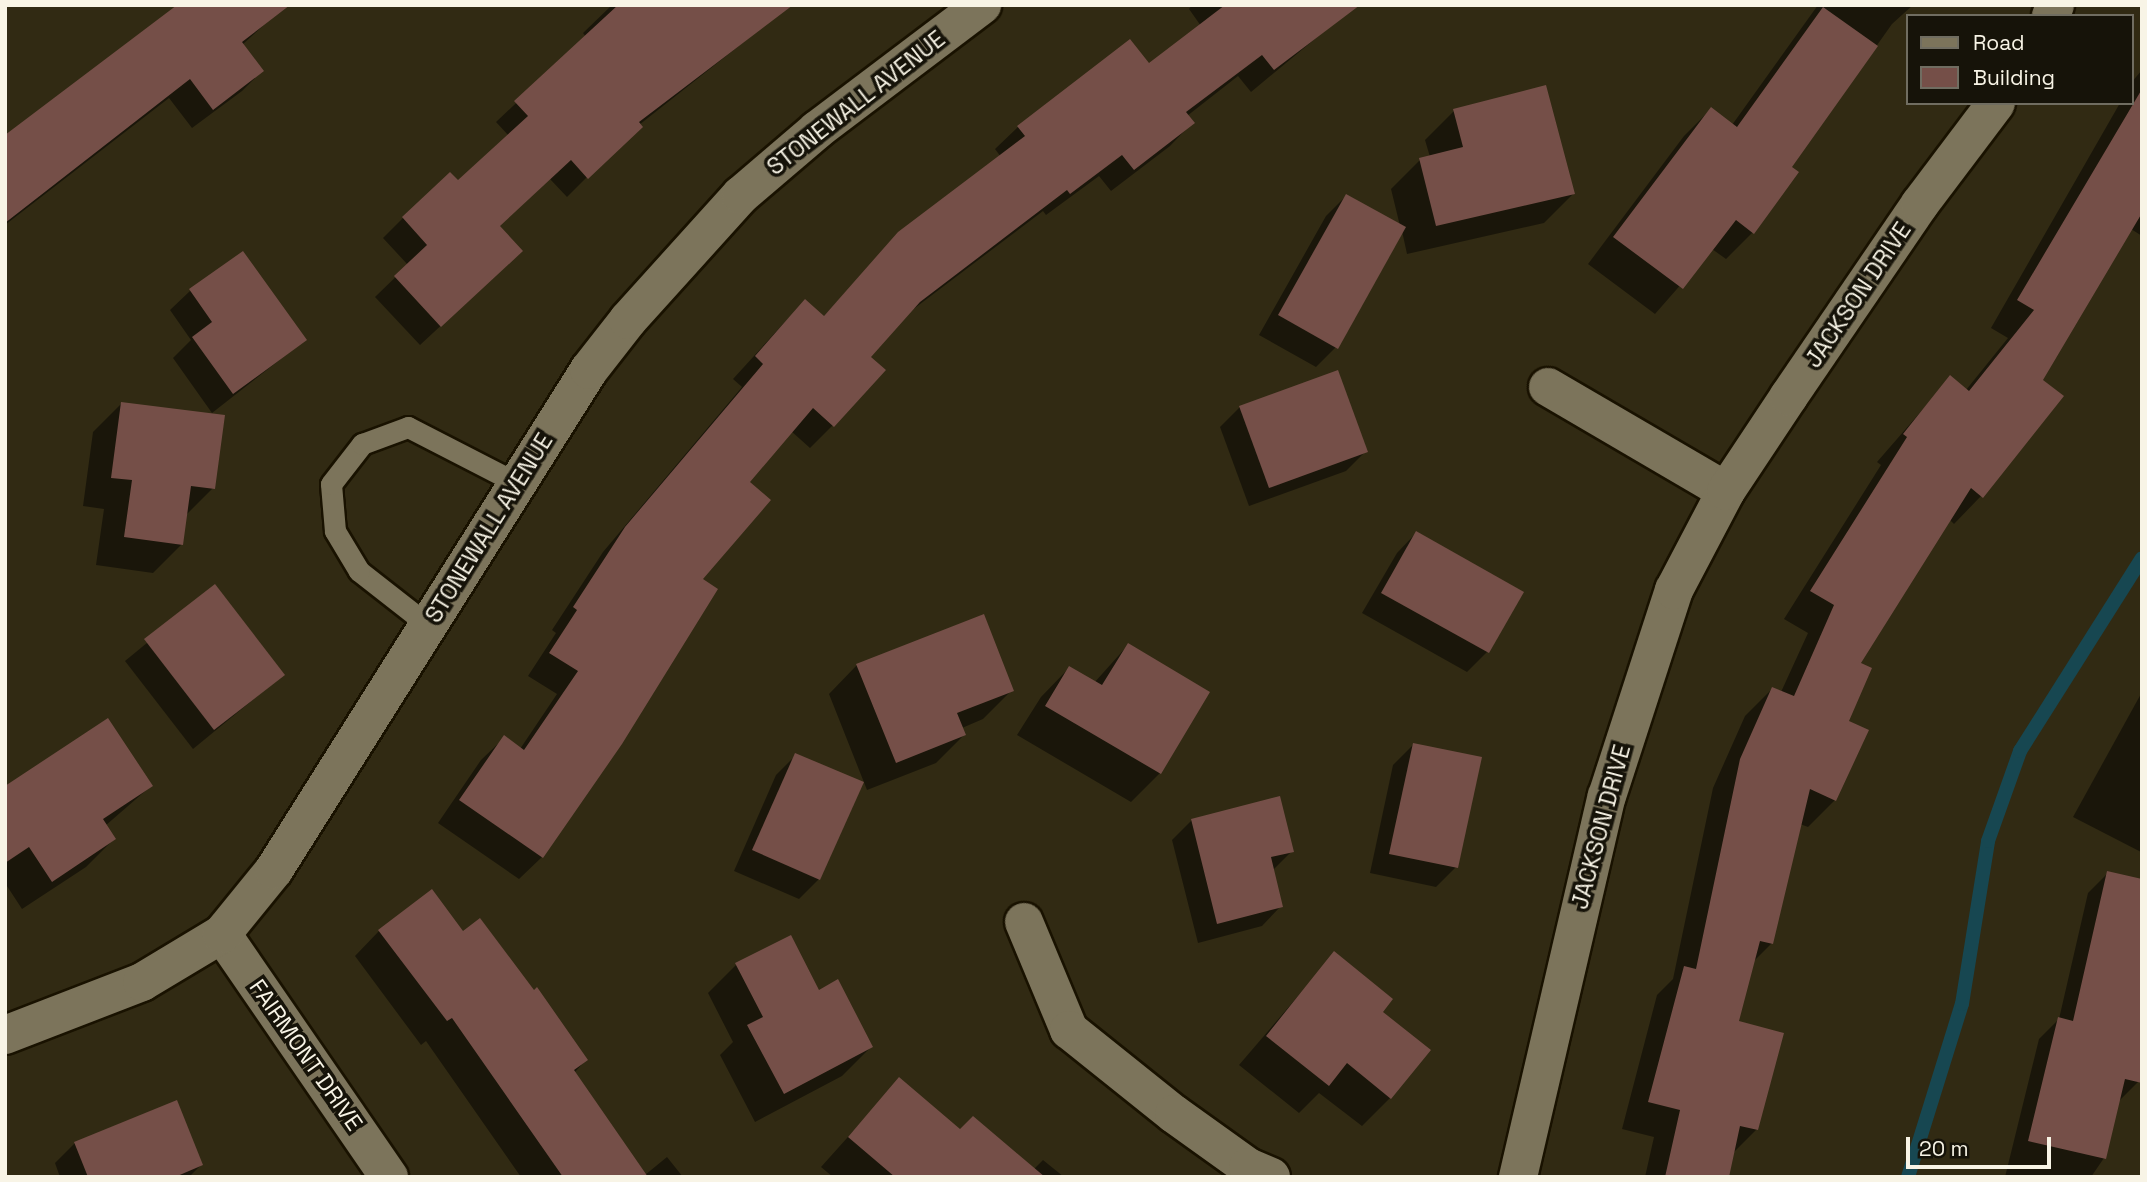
<!DOCTYPE html>
<html>
<head>
<meta charset="utf-8">
<style>
  body { margin:0 }
  #map { position:relative; width:2147px; height:1182px; overflow:hidden; background:#312a13; font-family:"Space Grotesk",sans-serif }
  div>[style] { position:absolute }
  .shadow>* { inset:0; background:#0007 }
  .stream>* { height:14px; margin:-7px; padding:0 7px; transform-origin:7px; border-radius:7px; background:#174751 }
  .building>* { inset:0; background:#754f48 }
  .roads { filter:drop-shadow(2px 0 #191200) drop-shadow(-2px 0 #191200) drop-shadow(0 2px #191200) drop-shadow(0 -2px #191200) }
  .lane>* { height:21px; margin:-10.5px; padding:0 10.5px; transform-origin:10.5px; border-radius:10.5px; background:#7c745b }
  .street>* { height:38px; margin:-19px; padding:0 19px; transform-origin:19px; border-radius:19px; background:#7c745b }
  span { translate:-50% -50%; white-space:nowrap; text-align:center; line-height:1.15; -webkit-text-stroke:7px #161309; paint-order:stroke }
  .street-label { font-size:23px; color:#f8f4e6 }
  .frame { position:absolute; inset:0; border:7px solid #f8f4e6; pointer-events:none }
  .legend { position:absolute; left:1906px; top:14px; width:228px; height:91px; box-sizing:border-box; background:#161309; border:2px solid #706d61; margin:0; padding:9px 12px; list-style:none; font-size:21px; color:#f8f4e6 }
  .legend li { display:flex; align-items:center; gap:14px; height:35px }
  .legend b { width:35px; border:2px solid #706d61 }
  .scale { position:absolute; left:1906px; top:1137px; width:145px; height:32px; box-sizing:border-box; border:4px solid #f8f4e6; border-top:0; padding-left:9px; font-size:21px; line-height:24px; white-space:nowrap; color:#f8f4e6; -webkit-text-stroke:5px #161309; paint-order:stroke }
</style>
</head>
<body>
<div id="map">
  <div class="shadow">
    <i style="clip-path:polygon(612px 5px,773px 5px,773px 19px,639px 125px,567px 197px,550px 179px,498px 227px,501px 270px,420px 345px,375px 297px,408px 265px,383px 238px,403px 218px,458px 182px,509px 136px,496px 122px,586px 37px,583px 33px)"></i>
    <i style="clip-path:polygon(1192px 5px,1326px 5px,1333px 24px,1251px 92px,1238px 76px,1187px 116px,1192px 123px,1170px 146px,1111px 191px,1099px 176px,1046px 215px,1043px 211px,903px 317px,869px 357px,833px 425px,810px 448px,791px 431px,747px 482px,700px 580px,542px 857px,519px 879px,438px 823px,481px 760px,504px 738px,520px 749px,557px 694px,528px 676px,556px 633px,552px 630px,603px 552px,742px 387px,733px 379px,783px 324px,805px 302px,823px 317px,900px 233px,1001px 157px,995px 149px,1018px 127px,1130px 41px,1149px 66px,1201px 26px,1189px 9px)"></i>
    <i style="clip-path:polygon(1818px 5px,1913px 5px,1892px 24px,1790px 168px,1753px 232px,1726px 259px,1712px 249px,1655px 314px,1588px 264px,1684px 136px,1711px 109px,1732px 125px)"></i>
    <i style="clip-path:polygon(277px 13px,242px 45px,262px 71px,242px 91px,192px 128px,169px 98px,5px 225px,5px 138px)"></i>
    <i style="clip-path:polygon(2142px 70px,2142px 236px,2131px 229px,2041px 380px,1981px 496px,1954px 524px,1950px 520px,1858px 664px,1835px 800px,1808px 827px,1800px 824px,1772px 943px,1753px 962px,1737px 1022px,1757px 1129px,1732px 1154px,1727px 1177px,1645px 1177px,1654px 1137px,1622px 1129px,1657px 995px,1673px 979px,1713px 788px,1745px 716px,1772px 689px,1781px 692px,1808px 633px,1784px 619px,1881px 465px,1877px 462px,1950px 378px,1966px 390px,2008px 338px,1991px 328px,2120px 103px,2131px 103px,2131px 83px)"></i>
    <i style="clip-path:polygon(1454px 111px,1573px 194px,1544px 223px,1407px 254px,1402px 231px,1336px 347px,1316px 367px,1259px 335px,1326px 216px,1346px 196px,1400px 226px,1391px 189px,1420px 160px,1430px 157px,1425px 140px)"></i>
    <i style="clip-path:polygon(190px 291px,305px 340px,212px 413px,173px 358px,191px 340px,170px 310px)"></i>
    <i style="clip-path:polygon(122px 403px,213px 488px,185px 516px,181px 545px,153px 573px,96px 565px,104px 509px,83px 506px,93px 432px)"></i>
    <i style="clip-path:polygon(1240px 407px,1366px 451px,1346px 471px,1249px 506px,1220px 427px)"></i>
    <i style="clip-path:polygon(1416px 533px,1522px 592px,1487px 652px,1467px 672px,1362px 613px,1397px 553px)"></i>
    <i style="clip-path:polygon(215px 587px,283px 675px,193px 749px,125px 661px)"></i>
    <i style="clip-path:polygon(1128px 645px,1160px 773px,1131px 802px,1017px 735px,1041px 697px,1069px 668px,1094px 683px)"></i>
    <i style="clip-path:polygon(857px 665px,1012px 690px,983px 719px,962px 728px,964px 735px,936px 763px,867px 790px,829px 694px)"></i>
    <i style="clip-path:polygon(2142px 692px,2142px 851px,2141px 852px,2073px 817px)"></i>
    <i style="clip-path:polygon(1413px 745px,1456px 867px,1436px 887px,1370px 873px,1393px 765px)"></i>
    <i style="clip-path:polygon(796px 755px,819px 879px,799px 899px,734px 871px,776px 775px)"></i>
    <i style="clip-path:polygon(151px 786px,105px 826px,114px 839px,86px 867px,22px 909px,5px 883px,5px 788px)"></i>
    <i style="clip-path:polygon(1192px 820px,1292px 851px,1272px 871px,1281px 906px,1262px 926px,1198px 943px,1172px 840px)"></i>
    <i style="clip-path:polygon(2108px 873px,2138px 1082px,2118px 1102px,2104px 1158px,2091px 1177px,2005px 1177px,2039px 1039px,2059px 1019px,2088px 893px)"></i>
    <i style="clip-path:polygon(379px 931px,463px 933px,586px 1060px,574px 1073px,645px 1175px,667px 1157px,683px 1177px,521px 1177px,426px 1041px,421px 1045px,355px 956px)"></i>
    <i style="clip-path:polygon(1334px 954px,1380px 1012px,1390px 1098px,1362px 1126px,1319px 1093px,1299px 1113px,1239px 1065px)"></i>
    <i style="clip-path:polygon(736px 965px,818px 992px,871px 1047px,842px 1076px,755px 1122px,720px 1055px,733px 1042px,708px 993px)"></i>
    <i style="clip-path:polygon(899px 1080px,960px 1131px,1034px 1169px,1043px 1160px,1064px 1177px,833px 1177px,821px 1167px)"></i>
    <i style="clip-path:polygon(75px 1143px,201px 1165px,189px 1177px,60px 1177px,55px 1163px)"></i>
  </div>
  <div class="stream">
    <i style="left:1908px;top:1177px;width:181px;rotate:-72.7deg"></i>
    <i style="left:1962px;top:1004px;width:165px;rotate:-80.9deg"></i>
    <i style="left:1988px;top:841px;width:96px;rotate:-70.4deg"></i>
    <i style="left:2020px;top:751px;width:228px;rotate:-57.7deg"></i>
  </div>
  <div class="building">
    <i style="clip-path:polygon(177px 5px,290px 5px,242px 42px,264px 71px,213px 110px,190px 79px,5px 223px,5px 135px)"></i>
    <i style="clip-path:polygon(618px 5px,793px 5px,639px 122px,643px 127px,588px 179px,571px 160px,500px 226px,523px 251px,441px 327px,394px 276px,427px 245px,402px 217px,450px 172px,458px 180px,528px 116px,514px 101px)"></i>
    <i style="clip-path:polygon(1225px 5px,1360px 5px,1274px 70px,1262px 55px,1186px 112px,1195px 123px,1134px 170px,1122px 155px,1070px 194px,1067px 190px,920px 302px,871px 357px,886px 370px,834px 427px,813px 408px,750px 482px,771px 500px,703px 579px,718px 589px,622px 744px,543px 858px,459px 800px,504px 735px,524px 750px,578px 671px,549px 653px,577px 610px,573px 607px,625px 527px,763px 364px,755px 356px,805px 299px,824px 316px,898px 232px,1025px 136px,1017px 126px,1130px 39px,1149px 63px)"></i>
    <i style="clip-path:polygon(1823px 7px,1878px 46px,1792px 167px,1799px 172px,1754px 234px,1736px 220px,1683px 289px,1613px 237px,1711px 107px,1737px 127px)"></i>
    <i style="clip-path:polygon(1546px 85px,1575px 194px,1436px 226px,1419px 158px,1463px 147px,1453px 109px)"></i>
    <i style="clip-path:polygon(2142px 89px,2142px 213px,2043px 380px,2064px 396px,1983px 498px,1971px 488px,1861px 663px,1872px 668px,1849px 721px,1869px 730px,1836px 801px,1810px 789px,1773px 944px,1760px 941px,1739px 1021px,1784px 1033px,1758px 1130px,1740px 1126px,1729px 1177px,1665px 1177px,1680px 1110px,1648px 1102px,1684px 966px,1696px 969px,1740px 759px,1772px 687px,1794px 696px,1834px 605px,1810px 591px,1907px 437px,1903px 434px,1950px 375px,1969px 391px,2034px 310px,2017px 300px)"></i>
    <i style="clip-path:polygon(1346px 194px,1406px 227px,1338px 349px,1278px 315px)"></i>
    <i style="clip-path:polygon(243px 251px,307px 340px,233px 394px,192px 337px,212px 322px,189px 289px)"></i>
    <i style="clip-path:polygon(1338px 370px,1368px 452px,1269px 488px,1239px 406px)"></i>
    <i style="clip-path:polygon(121px 402px,225px 415px,215px 489px,191px 486px,183px 545px,124px 537px,132px 480px,111px 478px)"></i>
    <i style="clip-path:polygon(1416px 531px,1524px 592px,1489px 653px,1381px 593px)"></i>
    <i style="clip-path:polygon(215px 584px,285px 675px,214px 730px,144px 639px)"></i>
    <i style="clip-path:polygon(984px 614px,1014px 691px,957px 713px,966px 735px,896px 763px,856px 664px)"></i>
    <i style="clip-path:polygon(1128px 643px,1210px 692px,1161px 774px,1045px 706px,1069px 666px,1102px 685px)"></i>
    <i style="clip-path:polygon(108px 718px,153px 786px,103px 819px,116px 839px,52px 882px,29px 847px,5px 863px,5px 786px)"></i>
    <i style="clip-path:polygon(1413px 743px,1482px 757px,1458px 868px,1389px 854px)"></i>
    <i style="clip-path:polygon(795px 753px,864px 782px,820px 880px,752px 850px)"></i>
    <i style="clip-path:polygon(1280px 796px,1294px 852px,1271px 857px,1283px 907px,1217px 924px,1191px 819px)"></i>
    <i style="clip-path:polygon(2107px 871px,2142px 879px,2142px 1083px,2125px 1079px,2106px 1159px,2028px 1141px,2058px 1017px,2073px 1021px)"></i>
    <i style="clip-path:polygon(432px 889px,463px 931px,480px 918px,534px 990px,537px 987px,588px 1060px,574px 1070px,648px 1177px,563px 1177px,452px 1018px,447px 1021px,378px 930px)"></i>
    <i style="clip-path:polygon(791px 935px,819px 990px,838px 979px,873px 1047px,784px 1094px,747px 1025px,763px 1017px,735px 963px)"></i>
    <i style="clip-path:polygon(1334px 951px,1393px 999px,1383px 1012px,1431px 1050px,1391px 1099px,1347px 1063px,1329px 1086px,1266px 1036px)"></i>
    <i style="clip-path:polygon(899px 1077px,960px 1129px,973px 1116px,1045px 1177px,895px 1177px,848px 1137px)"></i>
    <i style="clip-path:polygon(177px 1100px,203px 1165px,175px 1177px,88px 1177px,74px 1142px)"></i>
  </div>
  <div class="roads">
    <div class="lane">
      <i style="left:428px;top:625px;width:88px;rotate:-142deg"></i>
      <i style="left:359px;top:571px;width:47px;rotate:-121deg"></i>
      <i style="left:335px;top:531px;width:47px;rotate:-94.9deg"></i>
      <i style="left:331px;top:484px;width:51px;rotate:-52.2deg"></i>
      <i style="left:362px;top:444px;width:49px;rotate:-20.3deg"></i>
      <i style="left:408px;top:427px;width:123px;rotate:27.2deg"></i>
    </div>
    <div class="street">
      <i style="left:2051px;top:16px;width:12px;rotate:-70deg"></i>
      <i style="left:1548px;top:387px;width:206px;rotate:30.3deg"></i>
      <i style="left:1024px;top:922px;width:117px;rotate:67.4deg"></i>
      <i style="left:1069px;top:1030px;width:134px;rotate:38.7deg"></i>
      <i style="left:1174px;top:1114px;width:91px;rotate:35.6deg"></i>
      <i style="left:1248px;top:1167px;width:25px;rotate:23deg"></i>
      <i style="left:222px;top:934px;width:295px;rotate:55.5deg"></i>
      <i style="left:5px;top:1035px;width:147px;rotate:-21.1deg"></i>
      <i style="left:142px;top:982px;width:93px;rotate:-31deg"></i>
      <i style="left:222px;top:934px;width:82px;rotate:-50.9deg"></i>
      <i style="left:274px;top:870px;width:591px;rotate:-57.79deg"></i>
      <i style="left:589px;top:370px;width:63px;rotate:-52deg"></i>
      <i style="left:628px;top:320px;width:169px;rotate:-47.9deg"></i>
      <i style="left:741px;top:195px;width:100px;rotate:-40.5deg"></i>
      <i style="left:817px;top:130px;width:207px;rotate:-37.1deg"></i>
      <i style="left:1518px;top:1177px;width:391px;rotate:-76.9deg"></i>
      <i style="left:1607px;top:796px;width:217px;rotate:-72deg"></i>
      <i style="left:1674px;top:590px;width:112px;rotate:-62.3deg"></i>
      <i style="left:1726px;top:491px;width:114px;rotate:-56.4deg"></i>
      <i style="left:1789px;top:396px;width:232px;rotate:-55.7deg"></i>
      <i style="left:1920px;top:204px;width:126px;rotate:-53deg"></i>
    </div>
  </div>
  <div class="street-label">
    <span style="left:856px;top:103px;rotate:-38deg">STONEWALL AVENUE</span>
    <span style="left:1858px;top:295px;rotate:-56deg">JACKSON DRIVE</span>
    <span style="left:489px;top:528px;rotate:-58deg">STONEWALL AVENUE</span>
    <span style="left:1601px;top:827px;rotate:-75deg">JACKSON DRIVE</span>
    <span style="left:306px;top:1055px;rotate:55deg">FAIRMONT DRIVE</span>
  </div>
  <div class="frame"></div>
  <ul class="legend">
  <li><b style="height:9px;background:#7c745b"></b>Road</li>
  <li><b style="height:19px;background:#754f48"></b>Building</li>
  </ul>
  <div class="scale">20 m</div>
</div>
</body>
</html>
